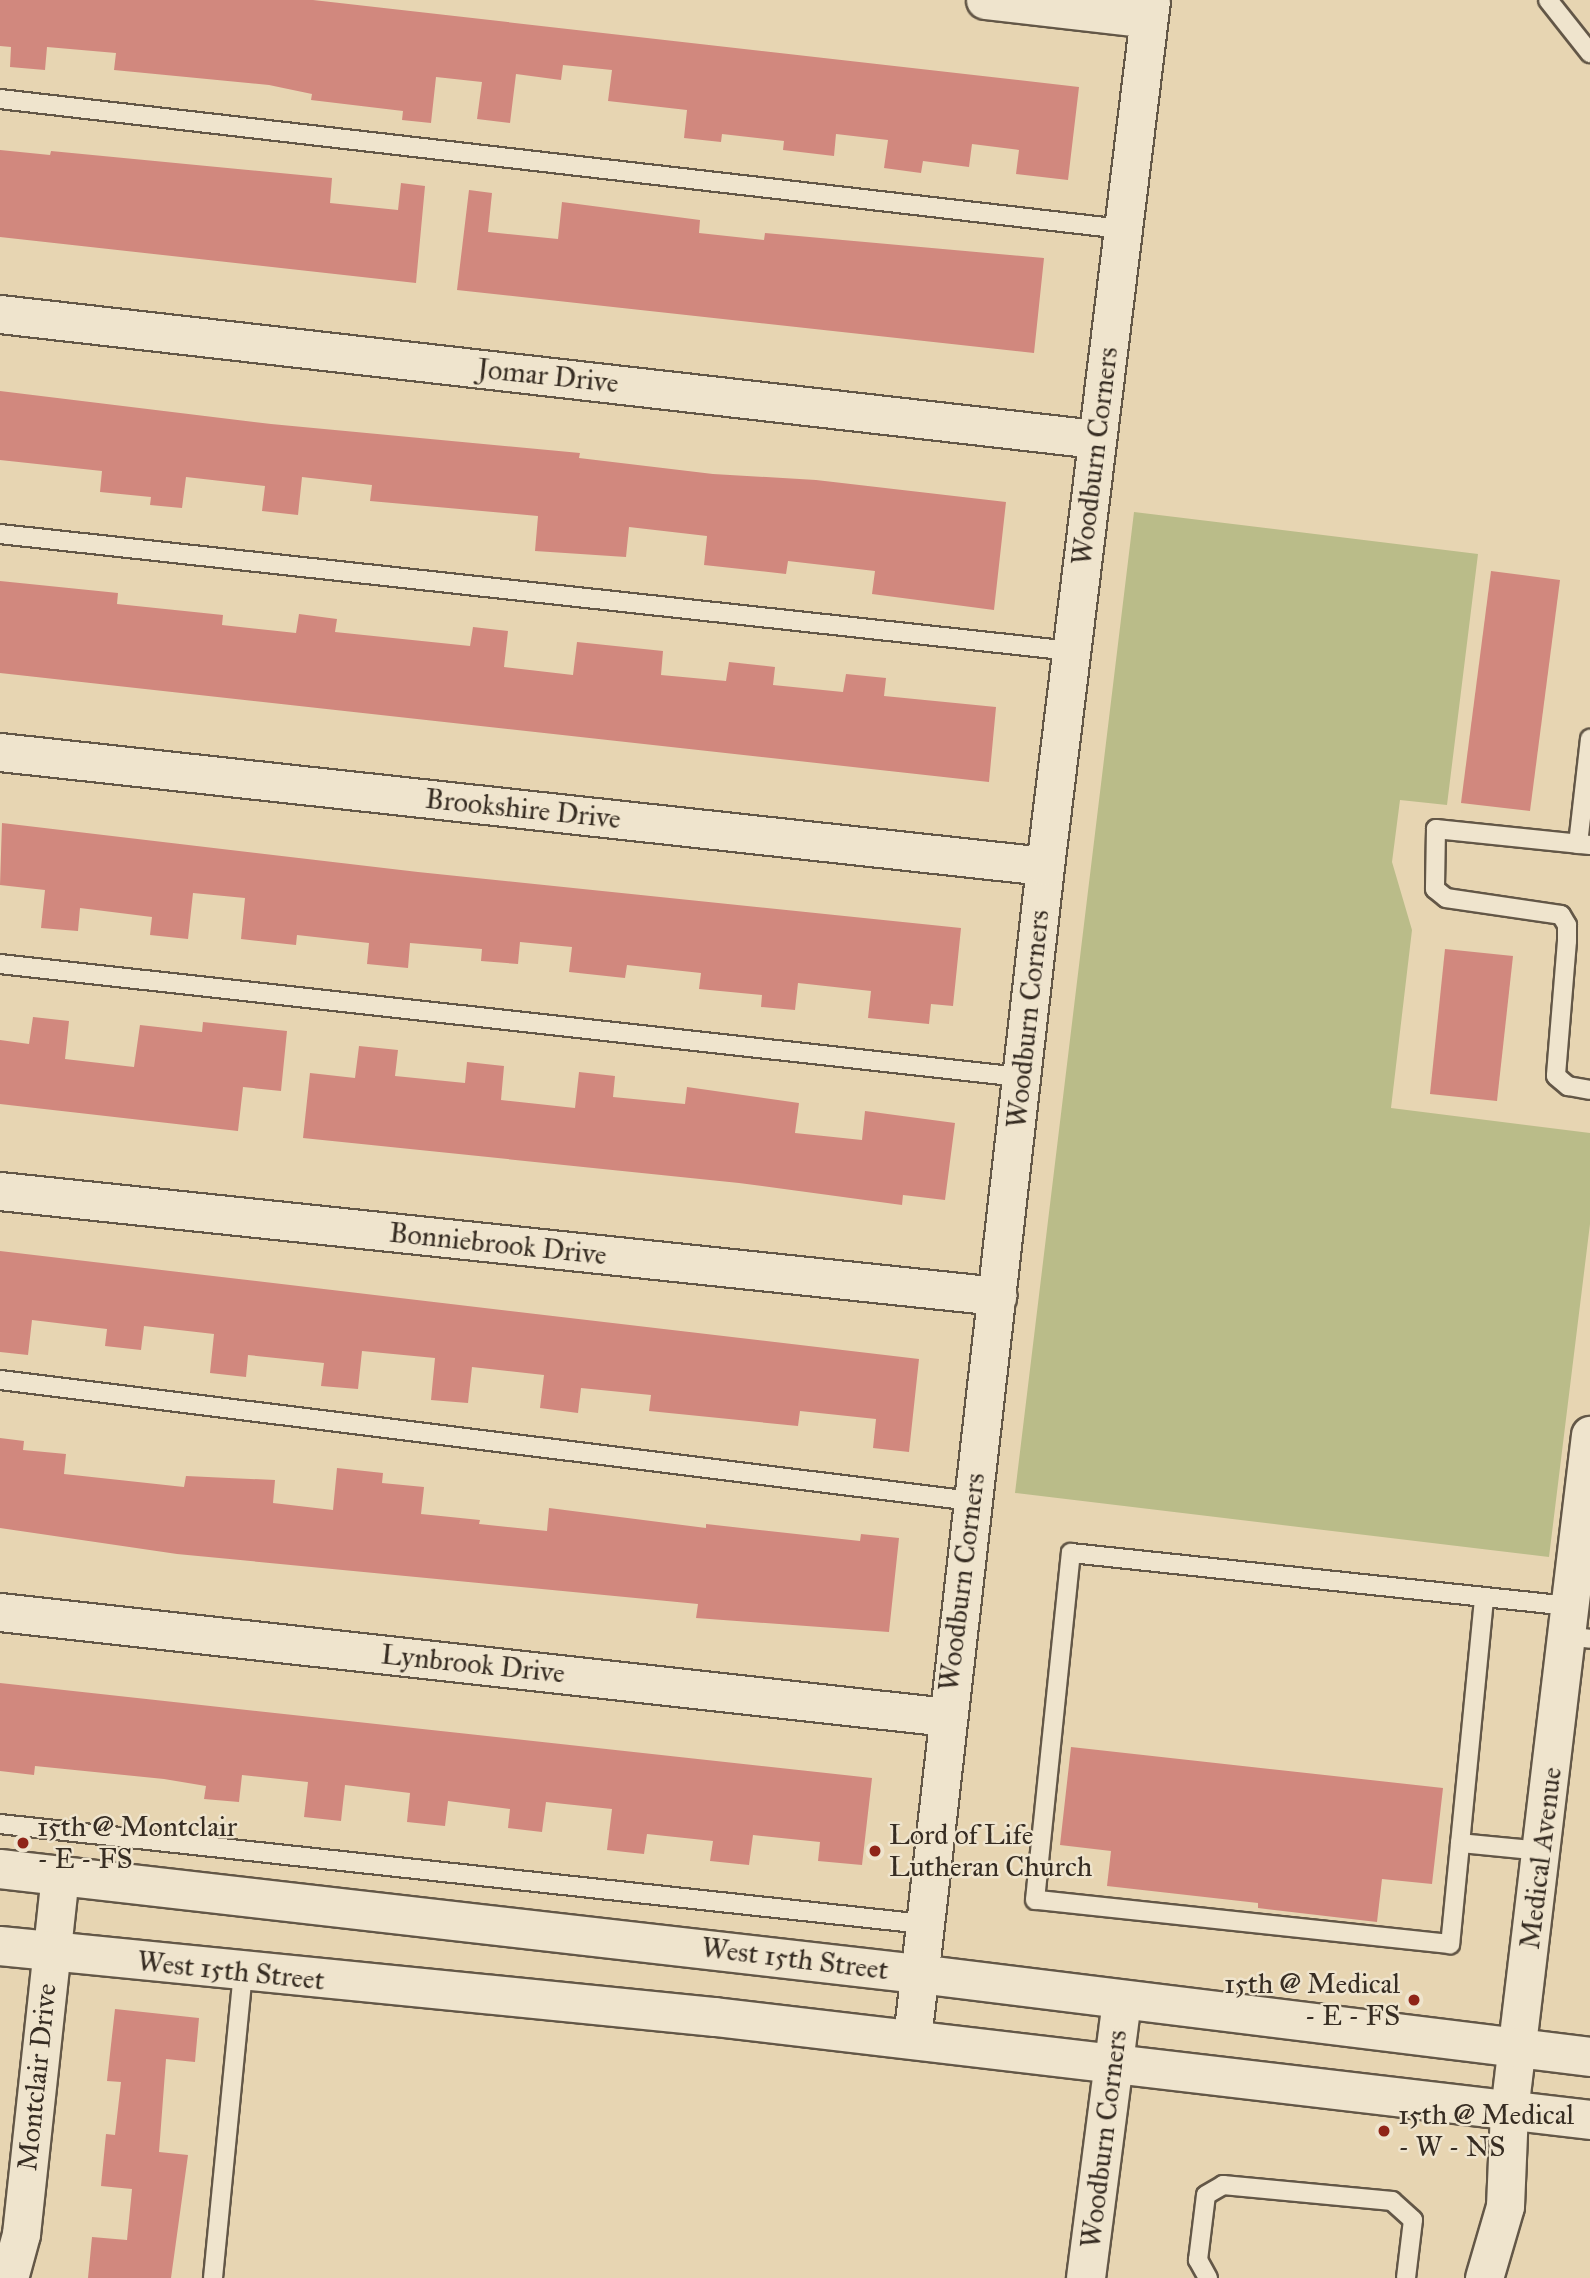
<!DOCTYPE html>
<html>
<head>
<meta charset="utf-8">
<style>
  body { margin:0 }
  #map { position:relative; width:1590px; height:2278px; overflow:hidden; background:#e7d5b2; font-family:"IM FELL Great Primer",serif }
  div>[style] { position:absolute }
  .green>* { inset:0; background:#babc89 }
  .building>* { inset:0; background:#d1887e }
  .roads { filter:drop-shadow(2px 0 #635747) drop-shadow(-2px 0 #635747) drop-shadow(0 2px #635747) drop-shadow(0 -2px #635747) }
  .service>* { height:18px; margin:-9px; padding:0 9px; transform-origin:9px; border-radius:9px; background:#efe4cd }
  .minor>* { height:37px; margin:-18.5px; padding:0 18.5px; transform-origin:18.5px; border-radius:18.5px; background:#efe4cd }
  .tertiary>* { height:38px; margin:-19px; padding:0 19px; transform-origin:19px; border-radius:19px; background:#efe4cd }
  .secondary>* { height:38px; margin:-19px; padding:0 19px; transform-origin:19px; border-radius:19px; background:#efe4cd }
  .dots>* { width:19px; height:19px; translate:-50% -50%; box-sizing:border-box; border:4px solid #efe4cd; border-radius:50% }
  span { translate:-50% -50%; white-space:nowrap; text-align:center; line-height:1.15; -webkit-text-stroke:5px #efe4cd; paint-order:stroke }
  .street-label { font-size:28px; color:#372d23 }
  .poi-label { font-size:28px; color:#372d23 }
  .left { translate:0 -50%; text-align:left }
  .right { translate:-100% -50%; text-align:right }
</style>
</head>
<body>
<div id="map">
  <div class="green">
    <i style="clip-path:polygon(1134px 512px,1478px 554px,1447px 805px,1400px 800px,1392px 862px,1412px 930px,1391px 1108px,1590px 1133px,1590px 1224px,1549px 1557px,1015px 1493px)"></i>
  </div>
  <div class="building">
    <i style="clip-path:polygon(0 0,313px 0,1079px 87px,1068px 180px,1016px 174px,1019px 150px,972px 144px,969px 167px,923px 161px,921px 173px,884px 168px,888px 140px,836px 134px,834px 156px,783px 150px,784px 141px,722px 134px,721px 142px,684px 138px,687px 110px,608px 101px,612px 70px,563px 65px,561px 80px,516px 74px,510px 123px,477px 119px,482px 82px,436px 77px,431px 123px,402px 120px,403px 111px,311px 100px,312px 94px,269px 85px,114px 70px,116px 53px,47px 47px,45px 70px,10px 67px,11px 47px,0 46px)"></i>
    <i style="clip-path:polygon(0 150px,50px 155px,51px 151px,332px 178px,330px 203px,398px 210px,401px 183px,425px 186px,416px 283px,0 237px)"></i>
    <i style="clip-path:polygon(469px 190px,492px 193px,488px 232px,558px 239px,562px 202px,700px 220px,699px 233px,764px 240px,765px 233px,1044px 258px,1034px 353px,457px 290px)"></i>
    <i style="clip-path:polygon(0 391px,271px 424px,580px 453px,579px 458px,713px 474px,816px 480px,1006px 502px,994px 610px,872px 594px,875px 571px,788px 561px,786px 574px,704px 565px,707px 536px,629px 527px,626px 557px,535px 551px,538px 516px,370px 501px,372px 485px,302px 477px,298px 515px,262px 511px,265px 486px,186px 477px,182px 508px,150px 505px,151px 497px,100px 492px,102px 471px,0 460px)"></i>
    <i style="clip-path:polygon(1491px 571px,1560px 580px,1530px 811px,1461px 803px)"></i>
    <i style="clip-path:polygon(0 581px,118px 593px,117px 604px,223px 615px,222px 625px,296px 633px,299px 614px,337px 619px,335px 632px,470px 646px,473px 627px,508px 631px,504px 667px,573px 675px,577px 642px,663px 651px,661px 675px,726px 681px,729px 662px,775px 667px,773px 685px,843px 692px,846px 674px,886px 678px,884px 696px,996px 707px,989px 782px,0 673px)"></i>
    <i style="clip-path:polygon(2px 823px,418px 872px,961px 928px,953px 1006px,931px 1004px,929px 1024px,868px 1018px,871px 991px,798px 983px,795px 1010px,761px 1007px,762px 995px,699px 989px,701px 973px,627px 965px,625px 978px,569px 972px,572px 947px,520px 942px,518px 964px,481px 961px,482px 949px,410px 943px,408px 968px,367px 964px,369px 943px,297px 935px,296px 945px,241px 939px,245px 898px,193px 893px,188px 939px,150px 935px,152px 917px,80px 908px,78px 931px,41px 928px,45px 890px,0 885px)"></i>
    <i style="clip-path:polygon(1445px 949px,1513px 956px,1497px 1101px,1430px 1094px)"></i>
    <i style="clip-path:polygon(33px 1017px,69px 1021px,65px 1059px,134px 1067px,140px 1025px,202px 1032px,203px 1022px,287px 1031px,281px 1091px,243px 1087px,238px 1131px,0 1104px,0 1040px,29px 1044px)"></i>
    <i style="clip-path:polygon(359px 1046px,398px 1050px,395px 1076px,465px 1083px,467px 1062px,504px 1066px,501px 1100px,575px 1108px,579px 1072px,615px 1076px,613px 1097px,685px 1104px,687px 1087px,799px 1103px,795px 1133px,862px 1140px,865px 1111px,955px 1123px,945px 1200px,903px 1195px,902px 1205px,739px 1183px,303px 1138px,310px 1073px,355px 1078px)"></i>
    <i style="clip-path:polygon(0 1251px,919px 1359px,909px 1452px,873px 1448px,876px 1419px,800px 1411px,798px 1426px,649px 1411px,651px 1395px,581px 1388px,578px 1413px,540px 1408px,544px 1375px,472px 1367px,468px 1403px,431px 1400px,435px 1358px,362px 1351px,358px 1389px,321px 1386px,324px 1363px,248px 1355px,246px 1377px,210px 1373px,214px 1334px,144px 1326px,141px 1350px,105px 1346px,107px 1329px,32px 1320px,28px 1355px,0 1352px)"></i>
    <i style="clip-path:polygon(0 1438px,24px 1441px,23px 1450px,66px 1454px,64px 1474px,184px 1487px,186px 1476px,275px 1480px,273px 1503px,333px 1510px,337px 1468px,383px 1473px,382px 1483px,424px 1487px,421px 1514px,480px 1520px,479px 1524px,547px 1531px,549px 1508px,706px 1528px,706px 1524px,860px 1541px,861px 1534px,899px 1538px,889px 1632px,696px 1618px,698px 1604px,177px 1554px,0 1528px)"></i>
    <i style="clip-path:polygon(0 1683px,872px 1778px,862px 1865px,818px 1861px,820px 1842px,753px 1835px,749px 1865px,710px 1861px,713px 1841px,647px 1834px,644px 1854px,607px 1850px,612px 1809px,546px 1802px,542px 1832px,508px 1828px,510px 1809px,448px 1801px,445px 1826px,407px 1822px,410px 1793px,345px 1785px,341px 1821px,304px 1817px,308px 1782px,242px 1775px,239px 1802px,204px 1799px,206px 1786px,164px 1779px,35px 1766px,34px 1775px,0 1771px)"></i>
    <i style="clip-path:polygon(1071px 1747px,1443px 1788px,1432px 1884px,1382px 1879px,1377px 1922px,1258px 1908px,1258px 1903px,1107px 1886px,1111px 1851px,1060px 1845px)"></i>
    <i style="clip-path:polygon(115px 2009px,199px 2018px,195px 2062px,166px 2059px,159px 2152px,188px 2155px,171px 2278px,88px 2278px,92px 2237px,127px 2240px,132px 2189px,101px 2186px,106px 2134px,115px 2135px,121px 2082px,107px 2081px)"></i>
  </div>
  <div class="roads">
    <div class="service">
      <i style="left:1548px;top:0;width:68px;rotate:51.6deg"></i>
      <i style="left:0;top:99px;width:1130px;rotate:6.61deg"></i>
      <i style="left:0;top:534px;width:1077px;rotate:6.23deg"></i>
      <i style="left:1578px;top:844px;width:106px;rotate:-83.5deg"></i>
      <i style="left:1590px;top:845px;width:155px;rotate:-174.1deg"></i>
      <i style="left:1436px;top:829px;width:60px;rotate:91deg"></i>
      <i style="left:1435px;top:889px;width:14px;rotate:39deg"></i>
      <i style="left:1446px;top:898px;width:116px;rotate:8.4deg"></i>
      <i style="left:1561px;top:915px;width:12px;rotate:59deg"></i>
      <i style="left:1567px;top:925px;width:16px;rotate:90deg"></i>
      <i style="left:1567px;top:941px;width:135px;rotate:94.7deg"></i>
      <i style="left:1556px;top:1076px;width:16px;rotate:40deg"></i>
      <i style="left:1568px;top:1086px;width:22px;rotate:10deg"></i>
      <i style="left:0;top:964px;width:1027px;rotate:6.32deg"></i>
      <i style="left:0;top:1380px;width:980px;rotate:7.1deg"></i>
      <i style="left:1484px;top:1599px;width:347px;rotate:95.6deg"></i>
      <i style="left:1450px;top:1944px;width:417px;rotate:-173.9deg"></i>
      <i style="left:1035px;top:1900px;width:349px;rotate:-84.1deg"></i>
      <i style="left:1071px;top:1553px;width:501px;rotate:6.07deg"></i>
      <i style="left:1567px;top:1636px;width:23px;rotate:7deg"></i>
      <i style="left:0;top:1824px;width:929px;rotate:6.18deg"></i>
      <i style="left:1460px;top:1843px;width:81px;rotate:5.6deg"></i>
      <i style="left:213px;top:2278px;width:306px;rotate:-84.4deg"></i>
      <i style="left:1208px;top:2278px;width:21px;rotate:-119deg"></i>
      <i style="left:1198px;top:2260px;width:65px;rotate:-83deg"></i>
      <i style="left:1206px;top:2195px;width:20px;rotate:-30deg"></i>
      <i style="left:1223px;top:2185px;width:170px;rotate:5.4deg"></i>
      <i style="left:1392px;top:2201px;width:28px;rotate:42deg"></i>
      <i style="left:1413px;top:2220px;width:58px;rotate:96.9deg"></i>
    </div>
    <div class="minor">
      <i style="left:985px;top:0;width:164px;rotate:6.6deg"></i>
      <i style="left:0;top:314px;width:1103px;rotate:6.51deg"></i>
      <i style="left:0;top:752px;width:1051px;rotate:6.23deg"></i>
      <i style="left:0;top:1191px;width:1003px;rotate:6.01deg"></i>
      <i style="left:0;top:1612px;width:952px;rotate:6.33deg"></i>
      <i style="left:912px;top:2039px;width:1181px;rotate:-83.53deg"></i>
      <i style="left:1045px;top:866px;width:872px;rotate:-83.02deg"></i>
      <i style="left:9px;top:2278px;width:46px;rotate:-74.7deg"></i>
      <i style="left:21px;top:2234px;width:361px;rotate:-83.8deg"></i>
      <i style="left:1484px;top:2278px;width:75px;rotate:-73.7deg"></i>
      <i style="left:1505px;top:2206px;width:95px;rotate:-87.6deg"></i>
      <i style="left:1509px;top:2111px;width:681px;rotate:-83.17deg"></i>
    </div>
    <div class="tertiary">
      <i style="left:1086px;top:2278px;width:280px;rotate:-82.6deg"></i>
    </div>
    <div class="secondary">
      <i style="left:0;top:1869px;width:925px;rotate:6.52deg"></i>
      <i style="left:919px;top:1974px;width:676px;rotate:7.05deg"></i>
      <i style="left:0;top:1946px;width:719px;rotate:5.67deg"></i>
      <i style="left:715px;top:2017px;width:881px;rotate:6.71deg"></i>
    </div>
  </div>
  <div class="dots">
    <i style="left:23px;top:1843px;background:#8f2418"></i>
    <i style="left:875px;top:1851px;background:#8f2418"></i>
    <i style="left:1414px;top:2000px;background:#8f2418"></i>
    <i style="left:1384px;top:2131px;background:#8f2418"></i>
  </div>
  <div class="street-label">
    <span style="left:548px;top:376px;rotate:6deg">Jomar Drive</span>
    <span style="left:1095px;top:456px;rotate:-83deg">Woodburn Corners</span>
    <span style="left:523px;top:809px;rotate:6deg">Brookshire Drive</span>
    <span style="left:1028px;top:1019px;rotate:-84deg">Woodburn Corners</span>
    <span style="left:498px;top:1244px;rotate:6deg">Bonniebrook Drive</span>
    <span style="left:962px;top:1582px;rotate:-83deg">Woodburn Corners</span>
    <span style="left:473px;top:1664px;rotate:6deg">Lynbrook Drive</span>
    <span style="left:1541px;top:1858px;rotate:-83deg">Medical Avenue</span>
    <span style="left:795px;top:1959px;rotate:7deg">West 15th Street</span>
    <span style="left:231px;top:1971px;rotate:6deg">West 15th Street</span>
    <span style="left:37px;top:2077px;rotate:-84deg">Montclair Drive</span>
    <span style="left:1104px;top:2139px;rotate:-83deg">Woodburn Corners</span>
  </div>
  <div class="poi-label">
    <span class="left" style="left:37px;top:1843px">15th @ Montclair<br>- E - FS</span>
    <span class="left" style="left:889px;top:1851px">Lord of Life<br>Lutheran Church</span>
    <span class="right" style="left:1400px;top:2000px">15th @ Medical<br>- E - FS</span>
    <span class="left" style="left:1398px;top:2131px">15th @ Medical<br>- W - NS</span>
  </div>
</div>
</body>
</html>
